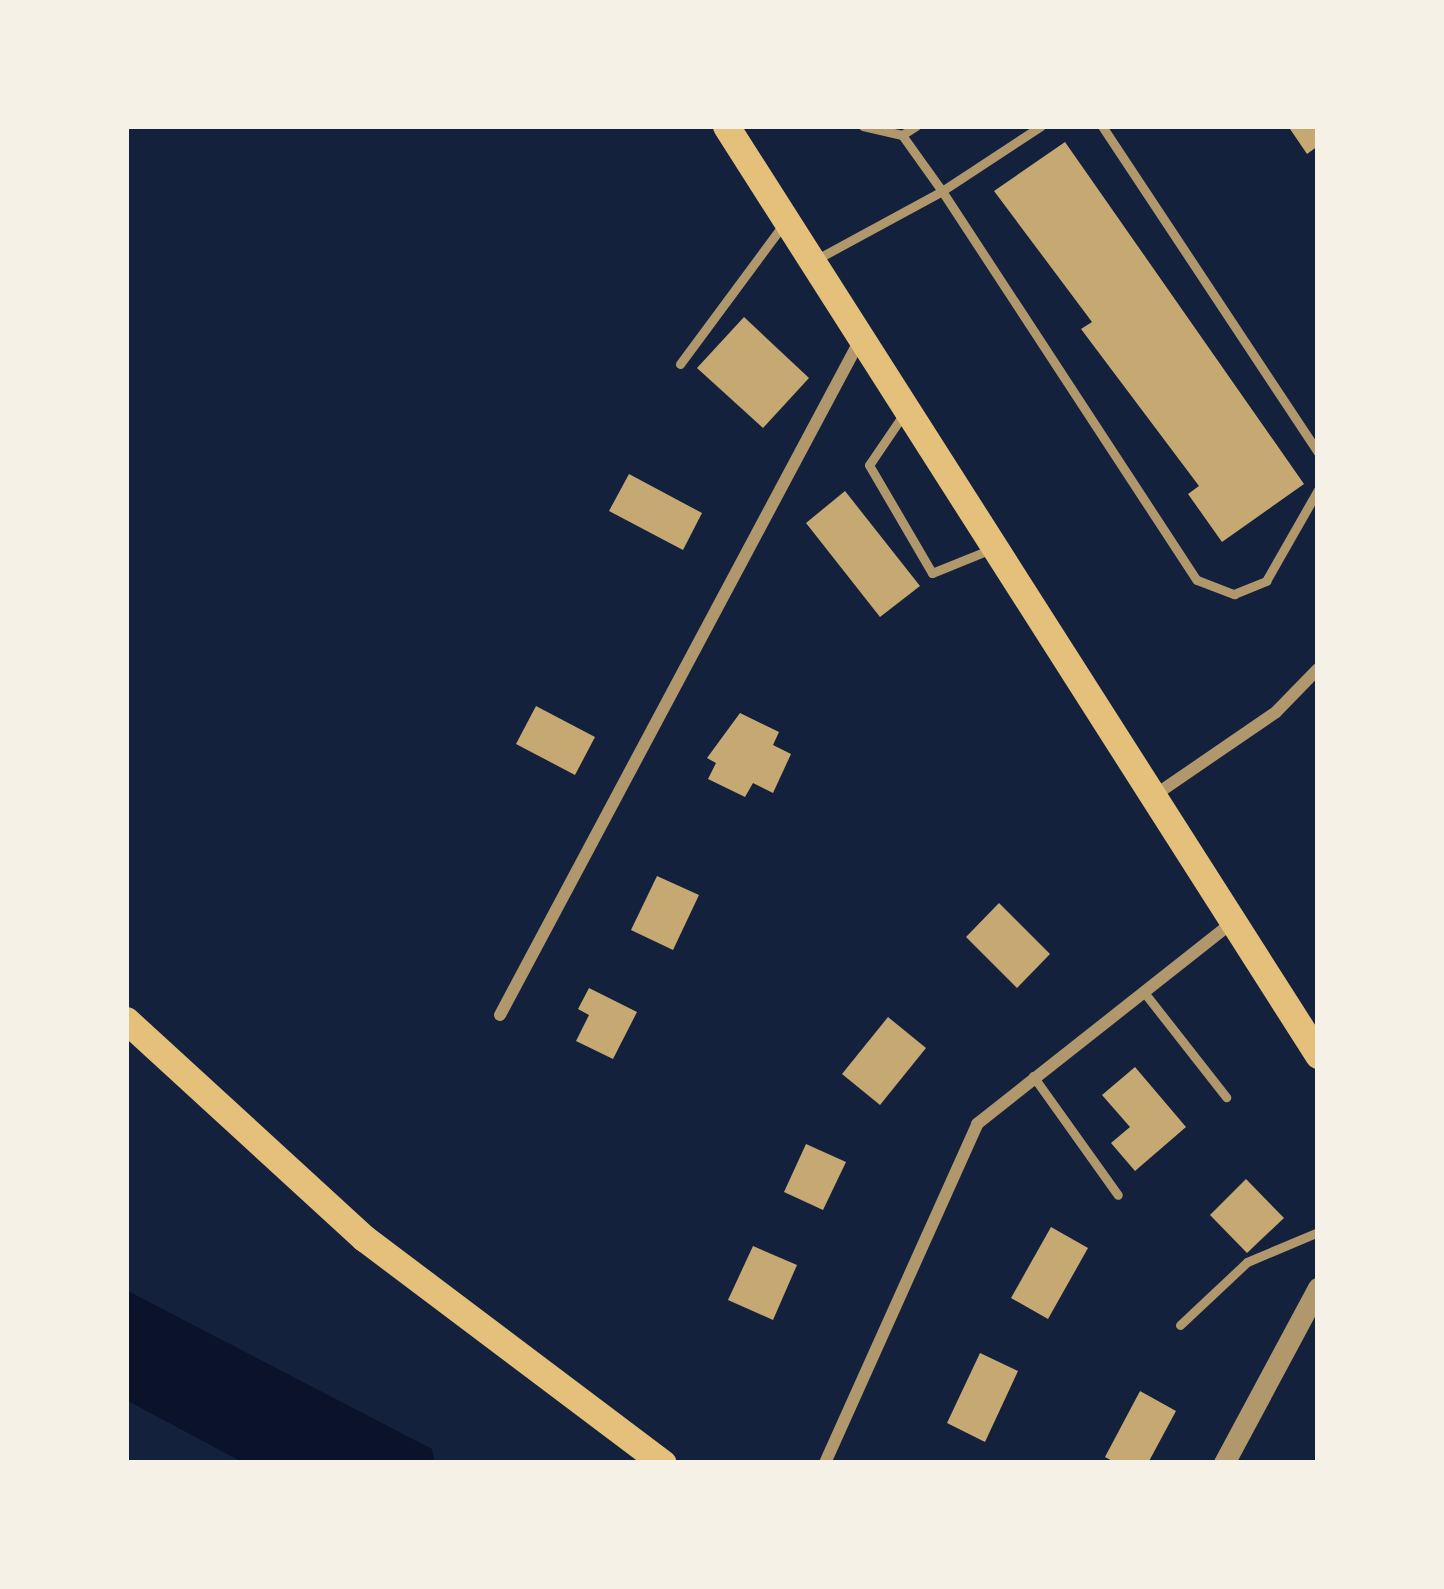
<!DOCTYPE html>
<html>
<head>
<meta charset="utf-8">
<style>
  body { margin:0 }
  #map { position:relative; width:1444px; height:1589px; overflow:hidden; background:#14213d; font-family:"Archivo Narrow",sans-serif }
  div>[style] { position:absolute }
  .water>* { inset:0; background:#0b132b }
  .building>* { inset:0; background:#c6a872 }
  .service>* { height:9px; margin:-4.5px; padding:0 4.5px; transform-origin:4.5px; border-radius:4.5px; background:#b1986c }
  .minor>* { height:12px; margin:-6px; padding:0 6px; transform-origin:6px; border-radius:6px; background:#b1986c }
  .tertiary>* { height:21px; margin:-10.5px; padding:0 10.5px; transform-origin:10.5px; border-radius:10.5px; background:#b1986c }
  .primary>* { height:27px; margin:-13.5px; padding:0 13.5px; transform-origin:13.5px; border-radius:13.5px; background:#e5c07b }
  span { translate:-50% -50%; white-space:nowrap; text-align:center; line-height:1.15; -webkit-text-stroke:12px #f6f1e7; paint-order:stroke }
  .frame { position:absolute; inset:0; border:129px solid #f6f1e7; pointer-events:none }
</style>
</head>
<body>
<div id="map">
  <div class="water">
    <i style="clip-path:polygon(126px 1290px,432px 1449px,435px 1463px,244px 1463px,126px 1400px)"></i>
  </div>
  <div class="building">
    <i style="clip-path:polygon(1288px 126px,1318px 126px,1318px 146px,1307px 154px)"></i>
    <i style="clip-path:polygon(1065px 142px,1304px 484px,1222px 542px,1188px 494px,1199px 486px,1081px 329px,1092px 322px,994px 191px)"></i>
    <i style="clip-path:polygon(744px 317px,809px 378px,763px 428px,697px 368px)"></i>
    <i style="clip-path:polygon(629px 474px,702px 513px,683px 550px,609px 511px)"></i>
    <i style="clip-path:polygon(845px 491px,920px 586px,880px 617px,806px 523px)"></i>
    <i style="clip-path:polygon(536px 706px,595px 737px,575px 775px,516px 744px)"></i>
    <i style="clip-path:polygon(740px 713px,779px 732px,773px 745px,791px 754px,773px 793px,753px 783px,745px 797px,708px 779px,716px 763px,707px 758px)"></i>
    <i style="clip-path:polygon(657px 876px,699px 895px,673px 950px,631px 930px)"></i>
    <i style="clip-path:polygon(999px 903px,1050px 954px,1017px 988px,966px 937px)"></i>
    <i style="clip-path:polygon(589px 988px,637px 1012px,613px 1059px,576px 1041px,589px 1015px,578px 1009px)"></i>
    <i style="clip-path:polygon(888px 1017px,926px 1048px,880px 1105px,842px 1074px)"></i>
    <i style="clip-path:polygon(1135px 1067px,1186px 1127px,1135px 1171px,1111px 1143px,1130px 1127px,1102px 1095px)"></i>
    <i style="clip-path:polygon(806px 1144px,846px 1162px,823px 1210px,784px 1192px)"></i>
    <i style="clip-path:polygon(1246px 1179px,1284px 1218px,1247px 1253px,1210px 1215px)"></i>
    <i style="clip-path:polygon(1051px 1227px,1088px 1248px,1048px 1319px,1011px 1298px)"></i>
    <i style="clip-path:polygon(753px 1246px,797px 1265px,773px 1320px,728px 1300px)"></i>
    <i style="clip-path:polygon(980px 1353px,1018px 1371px,985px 1442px,947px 1423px)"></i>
    <i style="clip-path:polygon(1140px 1391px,1176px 1411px,1148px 1463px,1116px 1463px,1105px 1457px)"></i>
  </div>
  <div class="service">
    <i style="left:863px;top:126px;width:40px;rotate:13deg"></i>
    <i style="left:902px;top:135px;width:17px;rotate:-33deg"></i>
    <i style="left:1102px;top:126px;width:391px;rotate:56.5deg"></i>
    <i style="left:902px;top:135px;width:69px;rotate:54.5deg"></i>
    <i style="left:942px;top:191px;width:118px;rotate:-33.3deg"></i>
    <i style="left:817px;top:259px;width:142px;rotate:-28.5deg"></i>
    <i style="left:942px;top:191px;width:465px;rotate:56.8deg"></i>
    <i style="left:1197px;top:580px;width:40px;rotate:21deg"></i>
    <i style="left:1234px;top:594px;width:35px;rotate:-22deg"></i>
    <i style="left:1266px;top:581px;width:105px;rotate:-60.3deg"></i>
    <i style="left:680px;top:364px;width:172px;rotate:-53.5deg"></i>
    <i style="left:903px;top:415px;width:60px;rotate:124.2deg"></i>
    <i style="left:869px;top:465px;width:125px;rotate:59.7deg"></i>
    <i style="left:932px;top:573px;width:61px;rotate:-22deg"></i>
    <i style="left:1143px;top:991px;width:135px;rotate:51.9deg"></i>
    <i style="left:1033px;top:1076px;width:146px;rotate:54.5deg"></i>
    <i style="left:1180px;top:1325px;width:92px;rotate:-43.2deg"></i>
    <i style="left:1247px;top:1262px;width:77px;rotate:-22.9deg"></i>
  </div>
  <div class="minor">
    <i style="left:1155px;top:795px;width:147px;rotate:-34.4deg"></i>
    <i style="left:1276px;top:712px;width:60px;rotate:-45.7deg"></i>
    <i style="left:500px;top:1015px;width:765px;rotate:-61.93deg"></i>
    <i style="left:825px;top:1463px;width:372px;rotate:-65.8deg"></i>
    <i style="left:977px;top:1124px;width:328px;rotate:-38.3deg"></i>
  </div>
  <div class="tertiary">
    <i style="left:1224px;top:1463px;width:199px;rotate:-61.8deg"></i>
  </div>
  <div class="primary">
    <i style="left:726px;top:126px;width:1102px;rotate:57.49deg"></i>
    <i style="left:126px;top:1020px;width:323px;rotate:42.5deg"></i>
    <i style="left:364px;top:1238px;width:374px;rotate:37deg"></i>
  </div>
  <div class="frame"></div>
</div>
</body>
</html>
